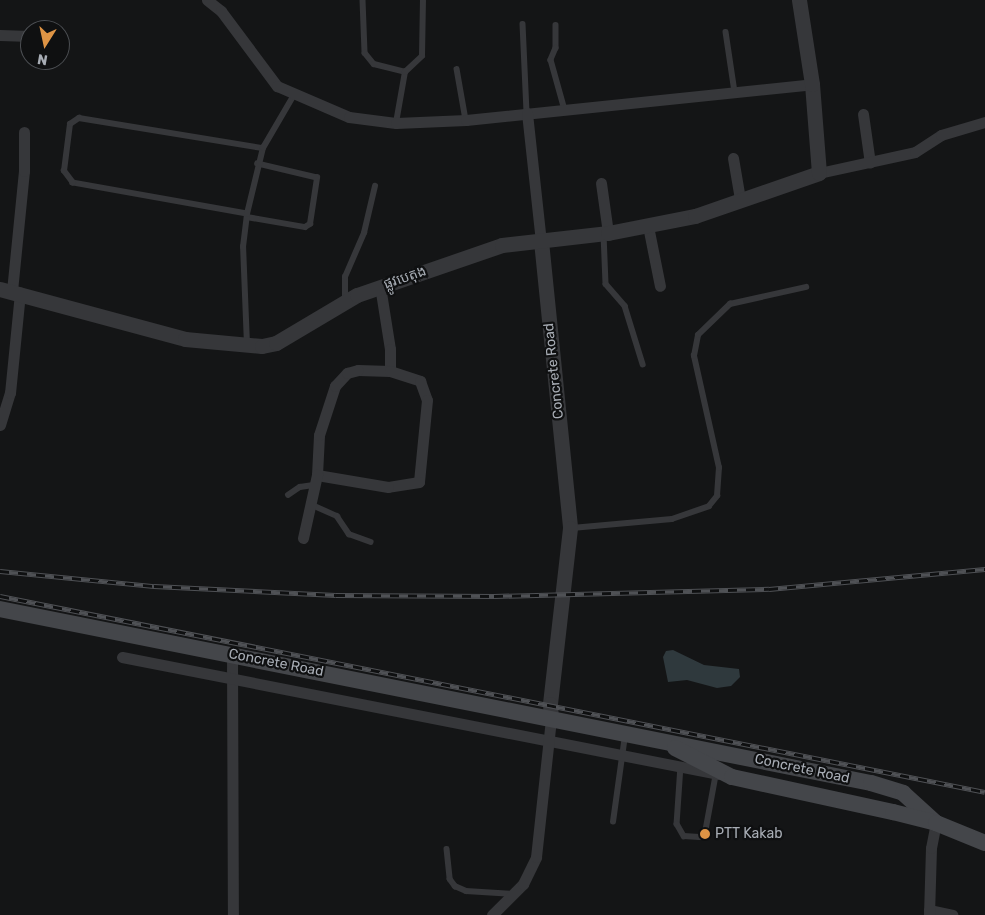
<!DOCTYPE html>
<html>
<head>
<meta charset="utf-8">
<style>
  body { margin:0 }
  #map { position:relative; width:985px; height:915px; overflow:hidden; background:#141516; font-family:Rubik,"Noto Sans Khmer",sans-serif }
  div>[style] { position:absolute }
  .water>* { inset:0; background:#2f393d }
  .service>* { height:5.5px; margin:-2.75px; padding:0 2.75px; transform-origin:2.75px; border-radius:2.75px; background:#36373a }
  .minor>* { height:11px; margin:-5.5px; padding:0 5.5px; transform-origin:5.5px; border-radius:5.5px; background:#36373a }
  .tertiary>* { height:15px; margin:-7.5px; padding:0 7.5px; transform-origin:7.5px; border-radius:7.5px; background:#36373a }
  .secondary>* { height:16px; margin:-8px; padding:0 8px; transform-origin:8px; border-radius:8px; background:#44464a }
  .rail>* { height:5px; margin-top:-2.5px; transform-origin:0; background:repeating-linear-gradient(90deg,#0f1011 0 9px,#4f5155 0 18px); box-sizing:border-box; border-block:1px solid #4f5155 }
  .dots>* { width:14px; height:14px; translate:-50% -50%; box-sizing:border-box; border:2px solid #0f1011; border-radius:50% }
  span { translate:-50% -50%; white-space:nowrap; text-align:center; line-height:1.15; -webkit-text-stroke:4.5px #0f1011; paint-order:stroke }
  .street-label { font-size:14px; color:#a8adb5 }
  .poi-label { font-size:14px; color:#a8adb5 }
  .left { translate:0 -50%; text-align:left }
  .north { position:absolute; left:20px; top:20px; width:50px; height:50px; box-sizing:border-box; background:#0f1011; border:1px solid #4c4f53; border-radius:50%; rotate:190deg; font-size:14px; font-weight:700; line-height:20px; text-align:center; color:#a8adb5 }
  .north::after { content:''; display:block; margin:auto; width:18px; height:22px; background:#de9445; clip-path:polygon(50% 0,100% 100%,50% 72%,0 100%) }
</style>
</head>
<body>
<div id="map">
  <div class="water">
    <i style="clip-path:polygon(673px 650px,704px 665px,739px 669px,740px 677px,731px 686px,717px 688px,687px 680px,668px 682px,663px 657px,666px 651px)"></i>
  </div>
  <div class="service">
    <i style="left:363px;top:0;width:53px;rotate:87.8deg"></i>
    <i style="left:365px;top:53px;width:14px;rotate:51deg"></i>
    <i style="left:374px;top:64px;width:32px;rotate:14deg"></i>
    <i style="left:523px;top:24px;width:89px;rotate:87.4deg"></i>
    <i style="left:556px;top:25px;width:23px;rotate:90deg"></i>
    <i style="left:556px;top:48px;width:13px;rotate:113deg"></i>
    <i style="left:551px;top:60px;width:52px;rotate:74.4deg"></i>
    <i style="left:726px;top:32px;width:61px;rotate:81.5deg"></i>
    <i style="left:457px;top:69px;width:52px;rotate:80deg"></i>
    <i style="left:396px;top:123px;width:52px;rotate:-80deg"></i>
    <i style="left:405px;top:72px;width:23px;rotate:-43deg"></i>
    <i style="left:422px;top:56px;width:56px;rotate:-89deg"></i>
    <i style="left:247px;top:214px;width:177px;rotate:-169.9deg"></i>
    <i style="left:73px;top:183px;width:15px;rotate:-127deg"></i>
    <i style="left:64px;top:171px;width:47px;rotate:-82.7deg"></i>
    <i style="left:70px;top:124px;width:11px;rotate:-34deg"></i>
    <i style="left:79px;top:118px;width:186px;rotate:9.3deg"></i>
    <i style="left:247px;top:217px;width:59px;rotate:9.8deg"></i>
    <i style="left:305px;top:227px;width:6px;rotate:-31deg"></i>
    <i style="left:310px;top:224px;width:47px;rotate:-81.3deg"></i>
    <i style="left:317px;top:178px;width:61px;rotate:-166.7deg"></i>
    <i style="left:604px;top:234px;width:50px;rotate:87.7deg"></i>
    <i style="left:606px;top:284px;width:29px;rotate:49deg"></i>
    <i style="left:625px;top:306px;width:61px;rotate:72.8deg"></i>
    <i style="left:345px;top:299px;width:22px;rotate:-90deg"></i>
    <i style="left:345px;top:277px;width:48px;rotate:-66.6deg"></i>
    <i style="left:364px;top:233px;width:48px;rotate:-76.8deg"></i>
    <i style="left:247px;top:345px;width:98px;rotate:-92.3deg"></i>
    <i style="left:243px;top:247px;width:33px;rotate:-83deg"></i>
    <i style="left:247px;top:214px;width:68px;rotate:-76.4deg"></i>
    <i style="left:263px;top:148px;width:61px;rotate:-59.7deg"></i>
    <i style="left:288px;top:495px;width:14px;rotate:-34deg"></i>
    <i style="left:300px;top:487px;width:15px;rotate:-8deg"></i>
    <i style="left:310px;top:504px;width:30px;rotate:24deg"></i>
    <i style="left:337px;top:516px;width:22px;rotate:56deg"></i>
    <i style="left:349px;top:534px;width:23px;rotate:20deg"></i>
    <i style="left:572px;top:528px;width:100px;rotate:-5.1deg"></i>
    <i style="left:672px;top:519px;width:39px;rotate:-19deg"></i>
    <i style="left:709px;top:506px;width:13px;rotate:-51deg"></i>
    <i style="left:717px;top:496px;width:28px;rotate:-86deg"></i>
    <i style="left:719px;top:468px;width:115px;rotate:-102.6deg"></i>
    <i style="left:694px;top:356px;width:21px;rotate:-79deg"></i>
    <i style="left:698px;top:335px;width:45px;rotate:-44.1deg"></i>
    <i style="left:730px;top:304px;width:78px;rotate:-12.6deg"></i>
    <i style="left:681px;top:766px;width:58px;rotate:93.9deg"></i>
    <i style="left:677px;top:824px;width:14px;rotate:60deg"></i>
    <i style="left:684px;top:836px;width:15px;rotate:4deg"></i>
    <i style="left:699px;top:837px;width:7px;rotate:-34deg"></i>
    <i style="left:705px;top:833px;width:61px;rotate:-79.6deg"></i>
    <i style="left:613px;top:822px;width:88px;rotate:-82.1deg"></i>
    <i style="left:447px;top:849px;width:30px;rotate:84deg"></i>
    <i style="left:450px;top:879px;width:9px;rotate:54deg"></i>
    <i style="left:455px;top:886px;width:12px;rotate:24deg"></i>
    <i style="left:466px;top:891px;width:46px;rotate:3.7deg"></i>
  </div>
  <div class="minor">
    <i style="left:207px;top:0;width:18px;rotate:38deg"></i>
    <i style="left:221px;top:11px;width:94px;rotate:53.3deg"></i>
    <i style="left:277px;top:86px;width:78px;rotate:23.3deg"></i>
    <i style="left:349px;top:117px;width:47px;rotate:7.3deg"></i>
    <i style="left:396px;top:123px;width:70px;rotate:-2.5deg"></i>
    <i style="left:466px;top:120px;width:348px;rotate:-5.9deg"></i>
    <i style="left:0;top:35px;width:30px;rotate:2deg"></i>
    <i style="left:527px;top:113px;width:129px;rotate:83.8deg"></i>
    <i style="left:863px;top:114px;width:49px;rotate:81.9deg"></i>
    <i style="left:733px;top:158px;width:42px;rotate:80.3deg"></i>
    <i style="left:819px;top:173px;width:98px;rotate:-12.3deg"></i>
    <i style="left:915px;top:152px;width:31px;rotate:-33deg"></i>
    <i style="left:941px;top:135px;width:46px;rotate:-16.5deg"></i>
    <i style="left:601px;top:183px;width:50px;rotate:82deg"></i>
    <i style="left:648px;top:226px;width:61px;rotate:78.7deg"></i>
    <i style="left:380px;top:286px;width:64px;rotate:81deg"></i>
    <i style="left:390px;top:349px;width:22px;rotate:90deg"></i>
    <i style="left:12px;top:291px;width:121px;rotate:-84.3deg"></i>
    <i style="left:24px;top:171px;width:39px;rotate:-90deg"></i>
    <i style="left:358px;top:370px;width:32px;rotate:2deg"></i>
    <i style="left:390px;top:371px;width:32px;rotate:18deg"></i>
    <i style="left:420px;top:381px;width:20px;rotate:70deg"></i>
    <i style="left:427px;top:400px;width:82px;rotate:95.6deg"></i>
    <i style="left:419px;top:482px;width:31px;rotate:171deg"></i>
    <i style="left:388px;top:487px;width:72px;rotate:-170.4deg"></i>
    <i style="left:317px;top:475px;width:40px;rotate:-87.1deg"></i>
    <i style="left:319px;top:435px;width:52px;rotate:-71.9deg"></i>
    <i style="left:335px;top:386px;width:18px;rotate:-47deg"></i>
    <i style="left:347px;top:373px;width:11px;rotate:-15deg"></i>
    <i style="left:0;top:425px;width:34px;rotate:-73deg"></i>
    <i style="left:10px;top:393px;width:101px;rotate:-84.3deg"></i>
    <i style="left:303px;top:538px;width:65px;rotate:-77.5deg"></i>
    <i style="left:232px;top:654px;width:261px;rotate:89.8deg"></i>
    <i style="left:122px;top:657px;width:607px;rotate:11.11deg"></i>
    <i style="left:929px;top:910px;width:24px;rotate:12deg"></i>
    <i style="left:492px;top:915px;width:44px;rotate:-45deg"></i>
    <i style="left:523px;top:884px;width:30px;rotate:-64deg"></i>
    <i style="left:536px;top:857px;width:140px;rotate:-83.8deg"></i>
    <i style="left:929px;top:915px;width:67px;rotate:-88.3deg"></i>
    <i style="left:931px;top:848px;width:25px;rotate:-79deg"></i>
  </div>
  <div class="tertiary">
    <i style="left:541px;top:241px;width:288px;rotate:84.2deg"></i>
    <i style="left:570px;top:528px;width:177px;rotate:96.5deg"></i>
    <i style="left:550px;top:704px;width:14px;rotate:86deg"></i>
    <i style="left:0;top:289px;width:192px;rotate:15.1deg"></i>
    <i style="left:185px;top:339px;width:77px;rotate:5.2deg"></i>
    <i style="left:262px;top:346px;width:14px;rotate:-12deg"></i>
    <i style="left:276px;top:343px;width:94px;rotate:-30.7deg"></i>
    <i style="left:357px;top:295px;width:153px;rotate:-19deg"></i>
    <i style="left:502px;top:245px;width:107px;rotate:-6.5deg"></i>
    <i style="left:608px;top:233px;width:89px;rotate:-11.1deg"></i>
    <i style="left:695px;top:216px;width:131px;rotate:-19.1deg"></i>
    <i style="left:819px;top:173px;width:89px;rotate:-94.5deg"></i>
    <i style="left:812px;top:84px;width:85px;rotate:-98.8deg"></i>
  </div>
  <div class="secondary">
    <i style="left:0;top:609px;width:888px;rotate:11.3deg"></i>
    <i style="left:871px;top:783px;width:34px;rotate:17deg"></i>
    <i style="left:903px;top:793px;width:45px;rotate:42.3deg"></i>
    <i style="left:675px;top:748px;width:64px;rotate:27deg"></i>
    <i style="left:732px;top:777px;width:165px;rotate:12.3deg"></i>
    <i style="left:893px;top:812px;width:44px;rotate:14.3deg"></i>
    <i style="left:936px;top:823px;width:53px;rotate:22.2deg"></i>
  </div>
  <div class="rail">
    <i style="left:0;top:571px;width:155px;rotate:5.6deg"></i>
    <i style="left:154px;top:586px;width:182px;rotate:2.8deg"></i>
    <i style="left:336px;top:595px;width:158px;rotate:0.4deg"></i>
    <i style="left:494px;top:596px;width:275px;rotate:-1.5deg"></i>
    <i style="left:769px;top:589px;width:217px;rotate:-5.3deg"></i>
    <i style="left:0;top:596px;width:1004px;rotate:11.25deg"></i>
  </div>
  <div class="dots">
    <i style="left:705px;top:834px;background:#de9445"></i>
  </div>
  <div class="street-label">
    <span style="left:405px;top:278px;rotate:-19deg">ផ្លូវបេតុង</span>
    <span style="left:554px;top:371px;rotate:-96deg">Concrete Road</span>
    <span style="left:276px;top:663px;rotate:11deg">Concrete Road</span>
    <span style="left:802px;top:769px;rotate:12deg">Concrete Road</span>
  </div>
  <div class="poi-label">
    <span class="left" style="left:715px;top:834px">PTT Kakab</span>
  </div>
  <div class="north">N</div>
</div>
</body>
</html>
